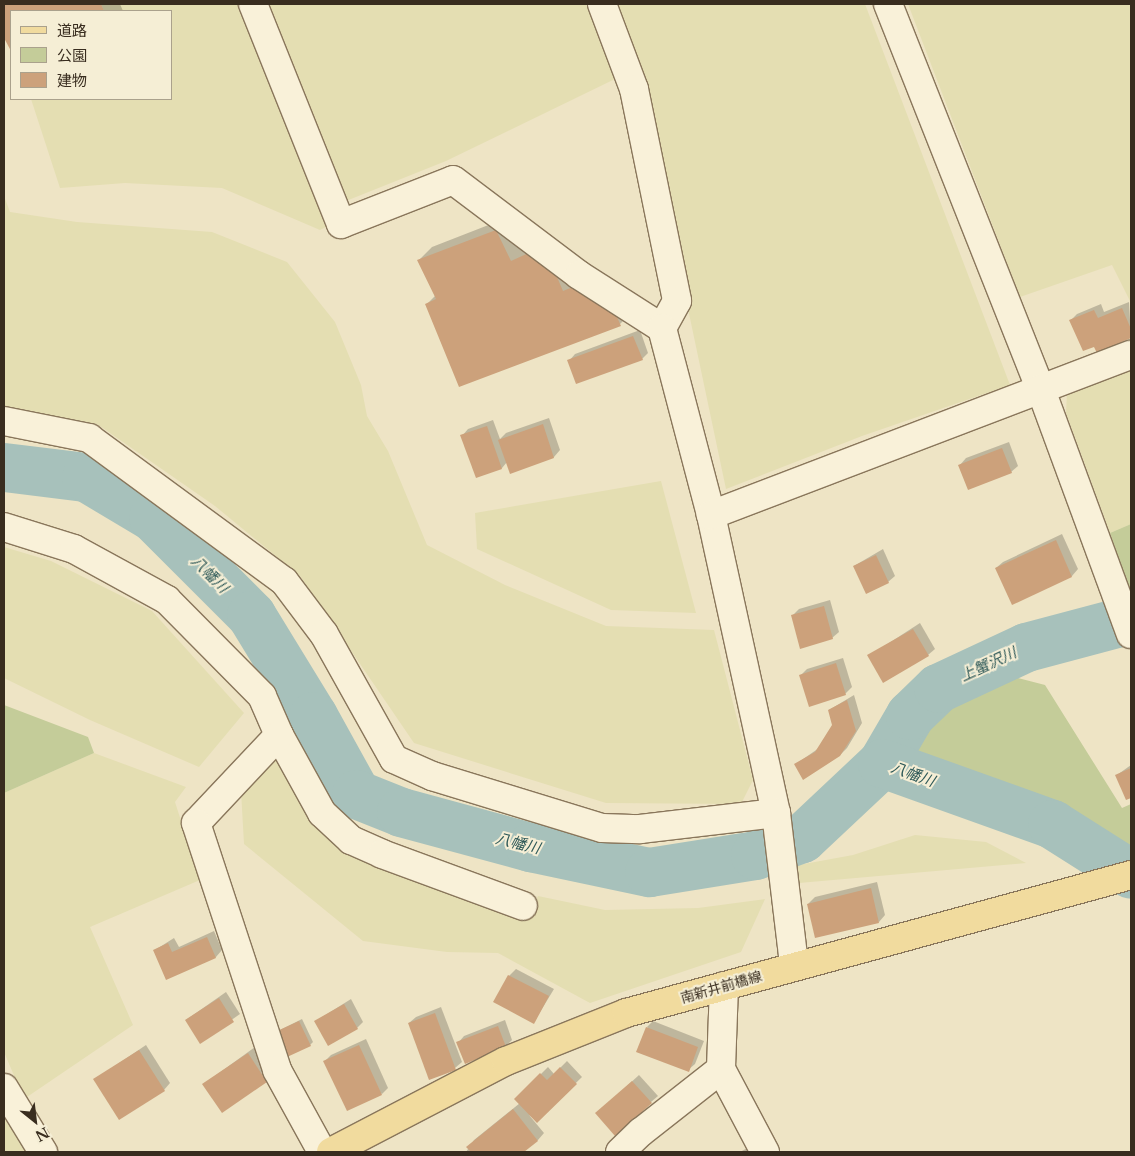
<!DOCTYPE html>
<html>
<head>
<meta charset="utf-8">
<style>
  body { margin:0 }
  #map { position:relative; width:1135px; height:1156px; overflow:hidden; background:#eee4c5; font-family:"Libre Baskerville","Noto Sans JP",serif }
  div>[style] { position:absolute }
  .farmland>* { inset:0; background:#e4deb2 }
  .green>* { inset:0; background:#c4cc99 }
  .shadow>* { inset:0; background:#0003 }
  .river>* { height:49px; margin:-24.5px; padding:0 24.5px; transform-origin:24.5px; border-radius:24.5px; background:#a7c1bb }
  .building>* { inset:0; background:#cca17b }
  .roads { filter:drop-shadow(1px 0 #89765b) drop-shadow(-1px 0 #89765b) drop-shadow(0 1px #89765b) drop-shadow(0 -1px #89765b) }
  .minor>* { height:28px; margin:-14px; padding:0 14px; transform-origin:14px; border-radius:14px; background:#f9f1d9 }
  .major>* { height:28px; margin:-14px; padding:0 14px; transform-origin:14px; border-radius:14px; background:#f1db9e }
  span { translate:-50% -50%; white-space:nowrap; text-align:center; line-height:1.15; -webkit-text-stroke:4px #f5eed5; paint-order:stroke }
  .street-label { font-size:14px; color:#392d1f }
  .water-label { font-size:15px; color:#2e5958; font-style:italic }
  .frame { position:absolute; inset:0; border:5px solid #392d1f; pointer-events:none }
  .legend { position:absolute; left:10px; top:10px; width:162px; height:90px; box-sizing:border-box; background:#f5eed5; border:1px solid #aaa18c; margin:0; padding:6px 9px; list-style:none; font-size:15px; color:#392d1f }
  .legend li { display:flex; align-items:center; gap:10px; height:25px }
  .legend b { width:25px; border:1px solid #aaa18c }
  .north { position:absolute; left:10px; top:1096px; width:50px; height:50px; -webkit-text-stroke:4px #f5eed5; paint-order:stroke; rotate:151deg; font-size:14px; font-weight:700; line-height:20px; text-align:center; color:#392d1f }
  .north::after { content:''; display:block; margin:auto; width:18px; height:22px; background:#392d1f; clip-path:polygon(50% 0,100% 100%,50% 72%,0 100%) }
</style>
</head>
<body>
<div id="map">
  <div class="farmland">
    <i style="clip-path:polygon(101px 4px,238px 4px,328px 226px,320px 230px,222px 188px,125px 183px,60px 188px,31px 99px,171px 99px,171px 11px,104px 11px)"></i>
    <i style="clip-path:polygon(264px 4px,586px 4px,615px 79px,446px 161px,346px 201px)"></i>
    <i style="clip-path:polygon(611px 4px,865px 4px,1010px 385px,862px 436px,726px 489px,640px 81px)"></i>
    <i style="clip-path:polygon(908px 4px,1131px 4px,1131px 303px,1112px 265px,1020px 297px)"></i>
    <i style="clip-path:polygon(4px 196px,10px 212px,77px 222px,212px 232px,287px 262px,335px 322px,361px 385px,367px 416px,388px 451px,427px 545px,505px 585px,606px 626px,714px 630px,753px 780px,741px 804px,606px 803px,414px 743px,300px 576px,215px 506px,97px 424px,4px 409px)"></i>
    <i style="clip-path:polygon(1131px 368px,1131px 524px,1110px 533px,1066px 413px,1067px 394px)"></i>
    <i style="clip-path:polygon(661px 481px,696px 613px,611px 610px,477px 549px,475px 513px)"></i>
    <i style="clip-path:polygon(4px 547px,51px 561px,152px 611px,244px 713px,199px 767px,90px 720px,4px 678px)"></i>
    <i style="clip-path:polygon(94px 753px,186px 787px,175px 802px,200px 880px,90px 927px,133px 1025px,24px 1099px,4px 1052px,4px 793px)"></i>
    <i style="clip-path:polygon(276px 757px,314px 824px,343px 851px,527px 918px,538px 896px,605px 910px,698px 908px,765px 899px,741px 952px,590px 1003px,498px 953px,447px 952px,363px 941px,244px 844px,241px 791px)"></i>
    <i style="clip-path:polygon(915px 835px,986px 842px,1026px 863px,799px 883px,793px 866px,853px 855px)"></i>
    <i style="clip-path:polygon(4px 1118px,26px 1152px,4px 1152px)"></i>
  </div>
  <div class="green">
    <i style="clip-path:polygon(1131px 524px,1131px 594px,1110px 533px)"></i>
    <i style="clip-path:polygon(994px 672px,1045px 685px,1122px 808px,1131px 804px,1131px 848px,1127px 850px,1066px 815px,902px 758px,937px 707px)"></i>
    <i style="clip-path:polygon(4px 705px,88px 737px,94px 753px,4px 793px)"></i>
  </div>
  <div class="shadow">
    <i style="clip-path:polygon(4px 4px,120px 4px,123px 11px,11px 11px,11px 49px,4px 35px)"></i>
    <i style="clip-path:polygon(509px 217px,633px 311px,620px 324px,427px 304px,435px 296px,419px 260px,432px 247px)"></i>
    <i style="clip-path:polygon(1129px 302px,1131px 337px,1098px 351px,1071px 320px,1077px 314px,1101px 304px,1104px 312px)"></i>
    <i style="clip-path:polygon(640px 330px,648px 353px,642px 359px,569px 361px,575px 354px)"></i>
    <i style="clip-path:polygon(549px 418px,560px 450px,554px 457px,510px 472px,507px 462px,502px 468px,477px 477px,462px 436px,468px 429px,493px 420px,500px 439px,506px 433px)"></i>
    <i style="clip-path:polygon(1009px 442px,1018px 466px,1011px 472px,960px 465px,966px 458px)"></i>
    <i style="clip-path:polygon(1062px 534px,1078px 569px,1072px 576px,1012px 603px,996px 568px,1003px 562px)"></i>
    <i style="clip-path:polygon(883px 549px,895px 576px,888px 582px,854px 566px)"></i>
    <i style="clip-path:polygon(830px 600px,839px 632px,832px 638px,792px 616px,799px 609px)"></i>
    <i style="clip-path:polygon(920px 623px,935px 649px,928px 655px,869px 656px)"></i>
    <i style="clip-path:polygon(843px 658px,852px 687px,845px 694px,800px 676px,807px 669px)"></i>
    <i style="clip-path:polygon(854px 695px,862px 723px,847px 748px,840px 755px,796px 764px,819px 748px,833px 725px,829px 710px)"></i>
    <i style="clip-path:polygon(1131px 765px,1131px 796px,1126px 798px,1117px 775px)"></i>
    <i style="clip-path:polygon(877px 882px,885px 915px,879px 922px,808px 904px,815px 897px)"></i>
    <i style="clip-path:polygon(214px 931px,222px 950px,216px 957px,167px 978px,155px 950px,174px 938px,179px 947px)"></i>
    <i style="clip-path:polygon(516px 969px,554px 989px,534px 1022px,509px 976px)"></i>
    <i style="clip-path:polygon(226px 992px,240px 1014px,200px 1042px,186px 1020px)"></i>
    <i style="clip-path:polygon(351px 999px,363px 1022px,357px 1028px,316px 1021px)"></i>
    <i style="clip-path:polygon(441px 1007px,462px 1062px,455px 1068px,409px 1023px,416px 1017px)"></i>
    <i style="clip-path:polygon(302px 1019px,313px 1042px,310px 1045px,276px 1032px)"></i>
    <i style="clip-path:polygon(505px 1020px,512px 1040px,506px 1046px,466px 1062px,458px 1043px,464px 1036px)"></i>
    <i style="clip-path:polygon(653px 1021px,704px 1041px,695px 1064px,688px 1070px,647px 1027px)"></i>
    <i style="clip-path:polygon(366px 1039px,388px 1088px,382px 1094px,325px 1061px,331px 1055px)"></i>
    <i style="clip-path:polygon(146px 1045px,170px 1083px,164px 1090px,94px 1080px)"></i>
    <i style="clip-path:polygon(255px 1047px,273px 1074px,222px 1111px,204px 1084px)"></i>
    <i style="clip-path:polygon(567px 1061px,582px 1077px,537px 1121px,529px 1115px,544px 1133px,538px 1140px,522px 1152px,466px 1152px,474px 1140px,520px 1103px,516px 1099px,548px 1067px,554px 1074px)"></i>
    <i style="clip-path:polygon(639px 1075px,658px 1096px,651px 1102px,604px 1107px)"></i>
    <i style="clip-path:polygon(751px 1146px,755px 1152px,740px 1152px)"></i>
  </div>
  <div class="river">
    <i style="left:4px;top:467px;width:83px;rotate:7deg"></i>
    <i style="left:86px;top:477px;width:78px;rotate:30.8deg"></i>
    <i style="left:153px;top:517px;width:139px;rotate:45deg"></i>
    <i style="left:251px;top:615px;width:119px;rotate:58.5deg"></i>
    <i style="left:313px;top:716px;width:89px;rotate:61.1deg"></i>
    <i style="left:356px;top:794px;width:48px;rotate:21.8deg"></i>
    <i style="left:401px;top:812px;width:134px;rotate:15.2deg"></i>
    <i style="left:530px;top:847px;width:122px;rotate:11.9deg"></i>
    <i style="left:649px;top:872px;width:107px;rotate:-9.1deg"></i>
    <i style="left:755px;top:855px;width:50px;rotate:-19.9deg"></i>
    <i style="left:802px;top:838px;width:110px;rotate:-43.2deg"></i>
    <i style="left:882px;top:763px;width:56px;rotate:-59.7deg"></i>
    <i style="left:910px;top:715px;width:39px;rotate:-44deg"></i>
    <i style="left:938px;top:688px;width:97px;rotate:-25deg"></i>
    <i style="left:1026px;top:647px;width:109px;rotate:-14.9deg"></i>
    <i style="left:882px;top:763px;width:181px;rotate:19.7deg"></i>
    <i style="left:1052px;top:824px;width:93px;rotate:32.3deg"></i>
  </div>
  <div class="building">
    <i style="clip-path:polygon(4px 4px,101px 4px,104px 11px,11px 11px,11px 51px,4px 38px)"></i>
    <i style="clip-path:polygon(496px 230px,511px 261px,533px 251px,551px 263px,563px 291px,578px 285px,613px 308px,621px 326px,459px 387px,425px 304px,436px 299px,417px 260px)"></i>
    <i style="clip-path:polygon(1122px 308px,1131px 329px,1131px 338px,1097px 353px,1094px 347px,1083px 351px,1069px 320px,1094px 310px,1098px 318px)"></i>
    <i style="clip-path:polygon(633px 336px,643px 360px,576px 384px,567px 360px)"></i>
    <i style="clip-path:polygon(543px 424px,554px 458px,510px 474px,498px 440px)"></i>
    <i style="clip-path:polygon(487px 426px,502px 469px,476px 478px,460px 435px)"></i>
    <i style="clip-path:polygon(1002px 448px,1012px 473px,968px 490px,958px 465px)"></i>
    <i style="clip-path:polygon(1056px 540px,1072px 577px,1012px 605px,995px 568px)"></i>
    <i style="clip-path:polygon(876px 555px,889px 583px,866px 594px,853px 566px)"></i>
    <i style="clip-path:polygon(824px 606px,833px 639px,800px 649px,791px 615px)"></i>
    <i style="clip-path:polygon(913px 629px,929px 656px,883px 683px,867px 655px)"></i>
    <i style="clip-path:polygon(836px 663px,846px 695px,809px 707px,799px 675px)"></i>
    <i style="clip-path:polygon(847px 700px,856px 731px,840px 756px,803px 780px,794px 764px,815px 752px,832px 725px,828px 710px)"></i>
    <i style="clip-path:polygon(1131px 768px,1131px 798px,1126px 800px,1115px 775px)"></i>
    <i style="clip-path:polygon(871px 888px,879px 923px,815px 938px,807px 904px)"></i>
    <i style="clip-path:polygon(207px 937px,216px 958px,166px 980px,153px 950px,168px 943px,172px 952px)"></i>
    <i style="clip-path:polygon(508px 975px,549px 996px,534px 1024px,493px 1002px)"></i>
    <i style="clip-path:polygon(219px 998px,234px 1022px,200px 1044px,185px 1020px)"></i>
    <i style="clip-path:polygon(344px 1004px,358px 1029px,328px 1046px,314px 1021px)"></i>
    <i style="clip-path:polygon(435px 1013px,456px 1070px,429px 1080px,408px 1023px)"></i>
    <i style="clip-path:polygon(299px 1021px,311px 1046px,287px 1057px,275px 1032px)"></i>
    <i style="clip-path:polygon(498px 1026px,506px 1047px,465px 1064px,456px 1042px)"></i>
    <i style="clip-path:polygon(646px 1027px,698px 1047px,689px 1072px,636px 1052px)"></i>
    <i style="clip-path:polygon(359px 1045px,382px 1095px,347px 1111px,323px 1061px)"></i>
    <i style="clip-path:polygon(139px 1050px,165px 1091px,119px 1120px,93px 1079px)"></i>
    <i style="clip-path:polygon(248px 1053px,267px 1082px,222px 1113px,202px 1084px)"></i>
    <i style="clip-path:polygon(560px 1067px,577px 1084px,537px 1123px,514px 1099px,540px 1073px,547px 1080px)"></i>
    <i style="clip-path:polygon(632px 1081px,652px 1103px,615px 1136px,595px 1113px)"></i>
    <i style="clip-path:polygon(513px 1109px,538px 1141px,524px 1152px,471px 1152px,466px 1147px)"></i>
  </div>
  <div class="roads">
    <div class="minor">
      <i style="left:253px;top:4px;width:237px;rotate:68.2deg"></i>
      <i style="left:341px;top:224px;width:120px;rotate:-21.4deg"></i>
      <i style="left:453px;top:180px;width:158px;rotate:37deg"></i>
      <i style="left:579px;top:275px;width:98px;rotate:32.6deg"></i>
      <i style="left:602px;top:4px;width:91px;rotate:69.4deg"></i>
      <i style="left:634px;top:89px;width:216px;rotate:78.5deg"></i>
      <i style="left:677px;top:301px;width:31px;rotate:119deg"></i>
      <i style="left:662px;top:328px;width:193px;rotate:75.3deg"></i>
      <i style="left:711px;top:515px;width:305px;rotate:77.7deg"></i>
      <i style="left:776px;top:813px;width:153px;rotate:83.2deg"></i>
      <i style="left:888px;top:4px;width:415px;rotate:68.4deg"></i>
      <i style="left:1041px;top:390px;width:260px;rotate:69.8deg"></i>
      <i style="left:4px;top:421px;width:87px;rotate:11.3deg"></i>
      <i style="left:89px;top:438px;width:242px;rotate:36.3deg"></i>
      <i style="left:284px;top:581px;width:66px;rotate:53deg"></i>
      <i style="left:324px;top:634px;width:143px;rotate:60.8deg"></i>
      <i style="left:394px;top:759px;width:42px;rotate:24.1deg"></i>
      <i style="left:432px;top:776px;width:178px;rotate:17deg"></i>
      <i style="left:602px;top:828px;width:38px;rotate:2deg"></i>
      <i style="left:640px;top:829px;width:137px;rotate:-6.7deg"></i>
      <i style="left:711px;top:515px;width:449px;rotate:-20.9deg"></i>
      <i style="left:4px;top:527px;width:73px;rotate:17.4deg"></i>
      <i style="left:74px;top:549px;width:106px;rotate:28.7deg"></i>
      <i style="left:167px;top:600px;width:135px;rotate:45.3deg"></i>
      <i style="left:262px;top:696px;width:43px;rotate:66.4deg"></i>
      <i style="left:279px;top:735px;width:89px;rotate:61.1deg"></i>
      <i style="left:322px;top:813px;width:40px;rotate:43deg"></i>
      <i style="left:351px;top:840px;width:34px;rotate:24deg"></i>
      <i style="left:382px;top:854px;width:150px;rotate:20.2deg"></i>
      <i style="left:279px;top:735px;width:121px;rotate:133.3deg"></i>
      <i style="left:196px;top:823px;width:260px;rotate:71.8deg"></i>
      <i style="left:277px;top:1070px;width:94px;rotate:61.2deg"></i>
      <i style="left:724px;top:986px;width:83px;rotate:92.1deg"></i>
      <i style="left:721px;top:1069px;width:94px;rotate:62.1deg"></i>
      <i style="left:4px;top:1088px;width:75px;rotate:58.6deg"></i>
      <i style="left:620px;top:1152px;width:29px;rotate:-44deg"></i>
      <i style="left:641px;top:1132px;width:102px;rotate:-38.2deg"></i>
    </div>
    <div class="major">
      <i style="left:331px;top:1152px;width:197px;rotate:-27.5deg"></i>
      <i style="left:506px;top:1061px;width:129px;rotate:-21.8deg"></i>
      <i style="left:626px;top:1013px;width:524px;rotate:-15.28deg"></i>
    </div>
  </div>
  <div class="street-label">
    <span style="left:721px;top:987px;rotate:-16deg">南新井前橋線</span>
  </div>
  <div class="water-label">
    <span style="left:210px;top:574px;rotate:45deg">八幡川</span>
    <span style="left:988px;top:664px;rotate:-25deg">上蟹沢川</span>
    <span style="left:913px;top:774px;rotate:20deg">八幡川</span>
    <span style="left:518px;top:843px;rotate:14deg">八幡川</span>
  </div>
  <div class="frame"></div>
  <ul class="legend">
  <li><b style="height:6px;background:#f1db9e"></b>道路</li>
  <li><b style="height:14px;background:#c4cc99"></b>公園</li>
  <li><b style="height:14px;background:#cca17b"></b>建物</li>
  </ul>
  <div class="north">N</div>
</div>
</body>
</html>
